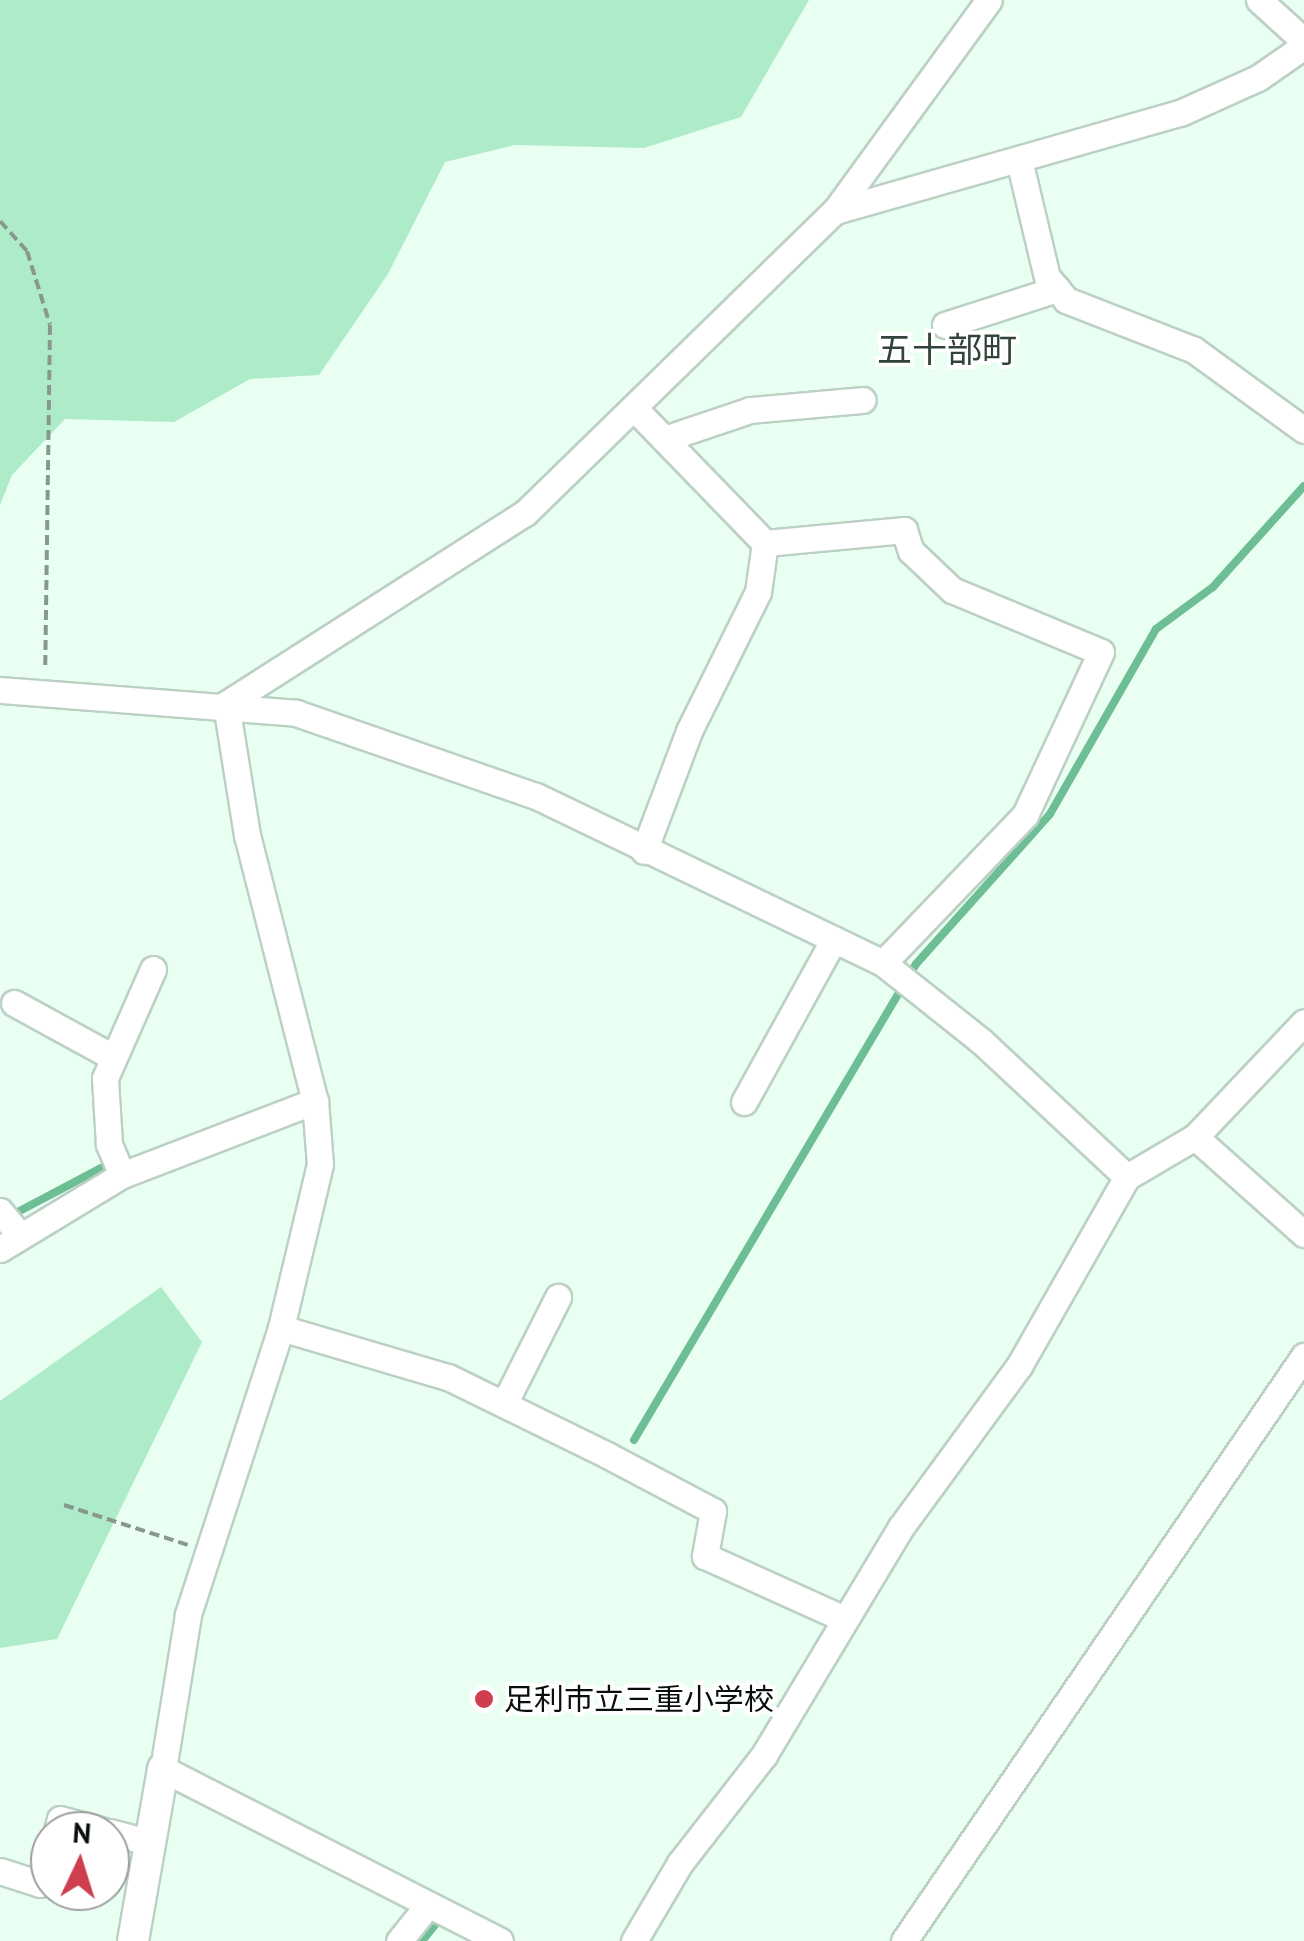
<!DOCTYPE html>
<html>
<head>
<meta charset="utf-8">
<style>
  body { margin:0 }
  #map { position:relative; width:1304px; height:1941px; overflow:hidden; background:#e9fff2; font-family:"PT Sans","Noto Sans JP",sans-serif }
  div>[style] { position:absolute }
  .green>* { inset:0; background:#aeecc9 }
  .stream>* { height:8px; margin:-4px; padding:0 4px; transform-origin:4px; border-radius:4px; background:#6ebe95 }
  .path>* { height:4px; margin-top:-2px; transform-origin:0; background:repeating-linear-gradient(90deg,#88988f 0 10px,transparent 0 15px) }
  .roads { filter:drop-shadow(2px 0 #bcd0c4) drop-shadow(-2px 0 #bcd0c4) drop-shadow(0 2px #bcd0c4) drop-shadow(0 -2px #bcd0c4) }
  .minor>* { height:25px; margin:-12.5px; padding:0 12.5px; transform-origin:12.5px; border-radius:12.5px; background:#fff }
  .major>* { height:30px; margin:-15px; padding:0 15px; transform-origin:15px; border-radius:15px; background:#fff }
  .dots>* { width:28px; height:28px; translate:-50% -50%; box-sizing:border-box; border:5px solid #fff; border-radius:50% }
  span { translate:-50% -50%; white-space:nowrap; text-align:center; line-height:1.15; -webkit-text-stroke:8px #fff; paint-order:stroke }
  .poi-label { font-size:30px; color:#09100c }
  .left { translate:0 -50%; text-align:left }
  .quarter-label { font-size:35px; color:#324339 }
  .north { position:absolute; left:30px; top:1811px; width:100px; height:100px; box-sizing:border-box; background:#fff; border:2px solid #9d9f9e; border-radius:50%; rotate:4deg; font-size:28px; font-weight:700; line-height:40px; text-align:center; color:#09100c }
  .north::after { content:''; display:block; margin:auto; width:35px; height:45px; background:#ce3e4e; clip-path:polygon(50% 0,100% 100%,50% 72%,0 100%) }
</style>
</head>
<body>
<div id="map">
  <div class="green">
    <i style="clip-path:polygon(0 0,809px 0,741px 117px,644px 148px,515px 145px,445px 162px,388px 274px,319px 375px,250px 379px,174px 422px,65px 419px,12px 475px,0 505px)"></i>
    <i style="clip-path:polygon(161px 1287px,202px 1342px,57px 1639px,0 1648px,0 1401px)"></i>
  </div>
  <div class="stream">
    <i style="left:12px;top:1215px;width:101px;rotate:-27.8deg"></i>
    <i style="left:634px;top:1440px;width:553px;rotate:-59.36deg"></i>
    <i style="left:916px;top:964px;width:201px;rotate:-48.2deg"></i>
    <i style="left:1050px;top:814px;width:213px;rotate:-60.2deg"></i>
    <i style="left:1156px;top:629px;width:71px;rotate:-36.4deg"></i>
    <i style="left:1213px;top:587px;width:136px;rotate:-48deg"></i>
    <i style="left:422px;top:1941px;width:21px;rotate:-51deg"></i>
  </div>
  <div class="path">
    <i style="left:0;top:221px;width:40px;rotate:48deg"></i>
    <i style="left:27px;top:251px;width:77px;rotate:72.7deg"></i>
    <i style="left:50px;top:325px;width:345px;rotate:90.8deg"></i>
    <i style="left:64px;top:1505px;width:130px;rotate:17.9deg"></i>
  </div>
  <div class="roads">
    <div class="minor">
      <i style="left:1259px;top:0;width:61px;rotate:42.3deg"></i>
      <i style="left:1020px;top:164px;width:116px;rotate:76.6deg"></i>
      <i style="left:1047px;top:277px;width:30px;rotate:50deg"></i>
      <i style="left:1066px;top:300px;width:137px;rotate:21.3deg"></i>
      <i style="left:1194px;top:350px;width:136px;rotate:36deg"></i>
      <i style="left:835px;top:211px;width:359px;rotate:-15.9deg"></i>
      <i style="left:1180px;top:113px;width:85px;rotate:-24.2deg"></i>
      <i style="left:1258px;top:78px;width:56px;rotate:-34.8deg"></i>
      <i style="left:945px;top:325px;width:118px;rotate:-17.8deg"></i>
      <i style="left:635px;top:409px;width:187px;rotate:45.9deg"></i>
      <i style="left:664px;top:439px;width:91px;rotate:-18.6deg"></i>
      <i style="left:750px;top:410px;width:113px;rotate:-5.1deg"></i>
      <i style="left:765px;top:543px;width:140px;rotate:-5.3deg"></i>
      <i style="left:904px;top:530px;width:22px;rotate:72deg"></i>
      <i style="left:911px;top:551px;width:57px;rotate:43.6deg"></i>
      <i style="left:952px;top:590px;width:161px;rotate:22.6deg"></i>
      <i style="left:1101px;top:652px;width:180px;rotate:115deg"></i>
      <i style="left:1025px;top:815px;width:205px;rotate:133.8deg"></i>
      <i style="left:0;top:690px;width:297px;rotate:4.4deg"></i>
      <i style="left:296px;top:713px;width:254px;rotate:19.1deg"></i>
      <i style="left:536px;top:796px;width:385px;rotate:25.7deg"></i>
      <i style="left:883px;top:963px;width:125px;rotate:38.5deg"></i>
      <i style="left:981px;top:1041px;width:200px;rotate:43deg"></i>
      <i style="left:226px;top:704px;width:133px;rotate:80.9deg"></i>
      <i style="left:247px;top:835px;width:275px;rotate:75.7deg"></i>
      <i style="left:315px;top:1101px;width:63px;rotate:85.5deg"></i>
      <i style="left:320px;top:1164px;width:169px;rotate:103.4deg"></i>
      <i style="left:281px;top:1328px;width:302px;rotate:108deg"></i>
      <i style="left:188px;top:1615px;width:156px;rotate:99.2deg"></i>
      <i style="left:163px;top:1769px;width:378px;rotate:27deg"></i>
      <i style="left:226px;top:704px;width:355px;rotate:-32.6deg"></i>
      <i style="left:525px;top:513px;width:433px;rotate:-44.3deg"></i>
      <i style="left:835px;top:211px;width:261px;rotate:-53.9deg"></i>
      <i style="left:644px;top:851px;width:128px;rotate:-69.4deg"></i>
      <i style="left:689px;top:731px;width:155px;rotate:-63.6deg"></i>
      <i style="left:758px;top:592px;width:49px;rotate:-81.9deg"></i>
      <i style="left:14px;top:1003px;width:111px;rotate:28.7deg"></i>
      <i style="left:744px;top:1102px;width:186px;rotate:-61.1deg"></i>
      <i style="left:1195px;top:1137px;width:146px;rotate:41.7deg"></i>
      <i style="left:122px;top:1175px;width:34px;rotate:-113deg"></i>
      <i style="left:109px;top:1144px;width:66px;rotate:-93.5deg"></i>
      <i style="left:105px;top:1078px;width:119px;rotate:-66.2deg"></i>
      <i style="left:0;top:1211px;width:32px;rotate:51deg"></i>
      <i style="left:0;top:1249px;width:143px;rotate:-31.2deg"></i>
      <i style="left:122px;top:1175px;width:207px;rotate:-21deg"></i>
      <i style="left:281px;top:1328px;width:174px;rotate:16.4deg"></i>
      <i style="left:448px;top:1377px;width:177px;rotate:26.1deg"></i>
      <i style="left:607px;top:1455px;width:120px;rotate:27.8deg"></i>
      <i style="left:713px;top:1511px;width:46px;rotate:100.1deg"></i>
      <i style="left:705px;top:1556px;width:150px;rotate:24.3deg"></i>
      <i style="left:504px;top:1404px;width:120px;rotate:-63.2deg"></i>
      <i style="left:57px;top:1831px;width:12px;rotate:-76deg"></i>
      <i style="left:60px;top:1819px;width:46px;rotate:15.3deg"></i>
      <i style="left:110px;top:1832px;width:43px;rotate:14.7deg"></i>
      <i style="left:0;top:1871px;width:42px;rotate:18deg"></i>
      <i style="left:40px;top:1884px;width:34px;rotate:-73deg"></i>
      <i style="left:399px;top:1941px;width:46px;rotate:-51.1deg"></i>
      <i style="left:634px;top:1941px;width:91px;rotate:-59.5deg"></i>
      <i style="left:680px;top:1863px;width:137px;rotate:-52.1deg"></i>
      <i style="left:764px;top:1755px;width:266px;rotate:-59deg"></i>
      <i style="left:901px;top:1527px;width:200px;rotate:-53.8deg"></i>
      <i style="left:1019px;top:1366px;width:218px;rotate:-60.3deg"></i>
      <i style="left:1127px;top:1177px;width:79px;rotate:-30.5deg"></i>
      <i style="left:1195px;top:1137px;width:158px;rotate:-46.5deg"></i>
      <i style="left:904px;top:1941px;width:709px;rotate:-55.64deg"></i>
    </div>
    <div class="major">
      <i style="left:133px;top:1941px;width:175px;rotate:-80.1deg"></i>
    </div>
  </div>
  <div class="dots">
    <i style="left:484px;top:1699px;background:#ce3e4e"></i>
  </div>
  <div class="poi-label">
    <span class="left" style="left:504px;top:1699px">足利市立三重小学校</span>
  </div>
  <div class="quarter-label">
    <span style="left:947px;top:349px">五十部町</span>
  </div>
  <div class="north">N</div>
</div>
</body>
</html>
